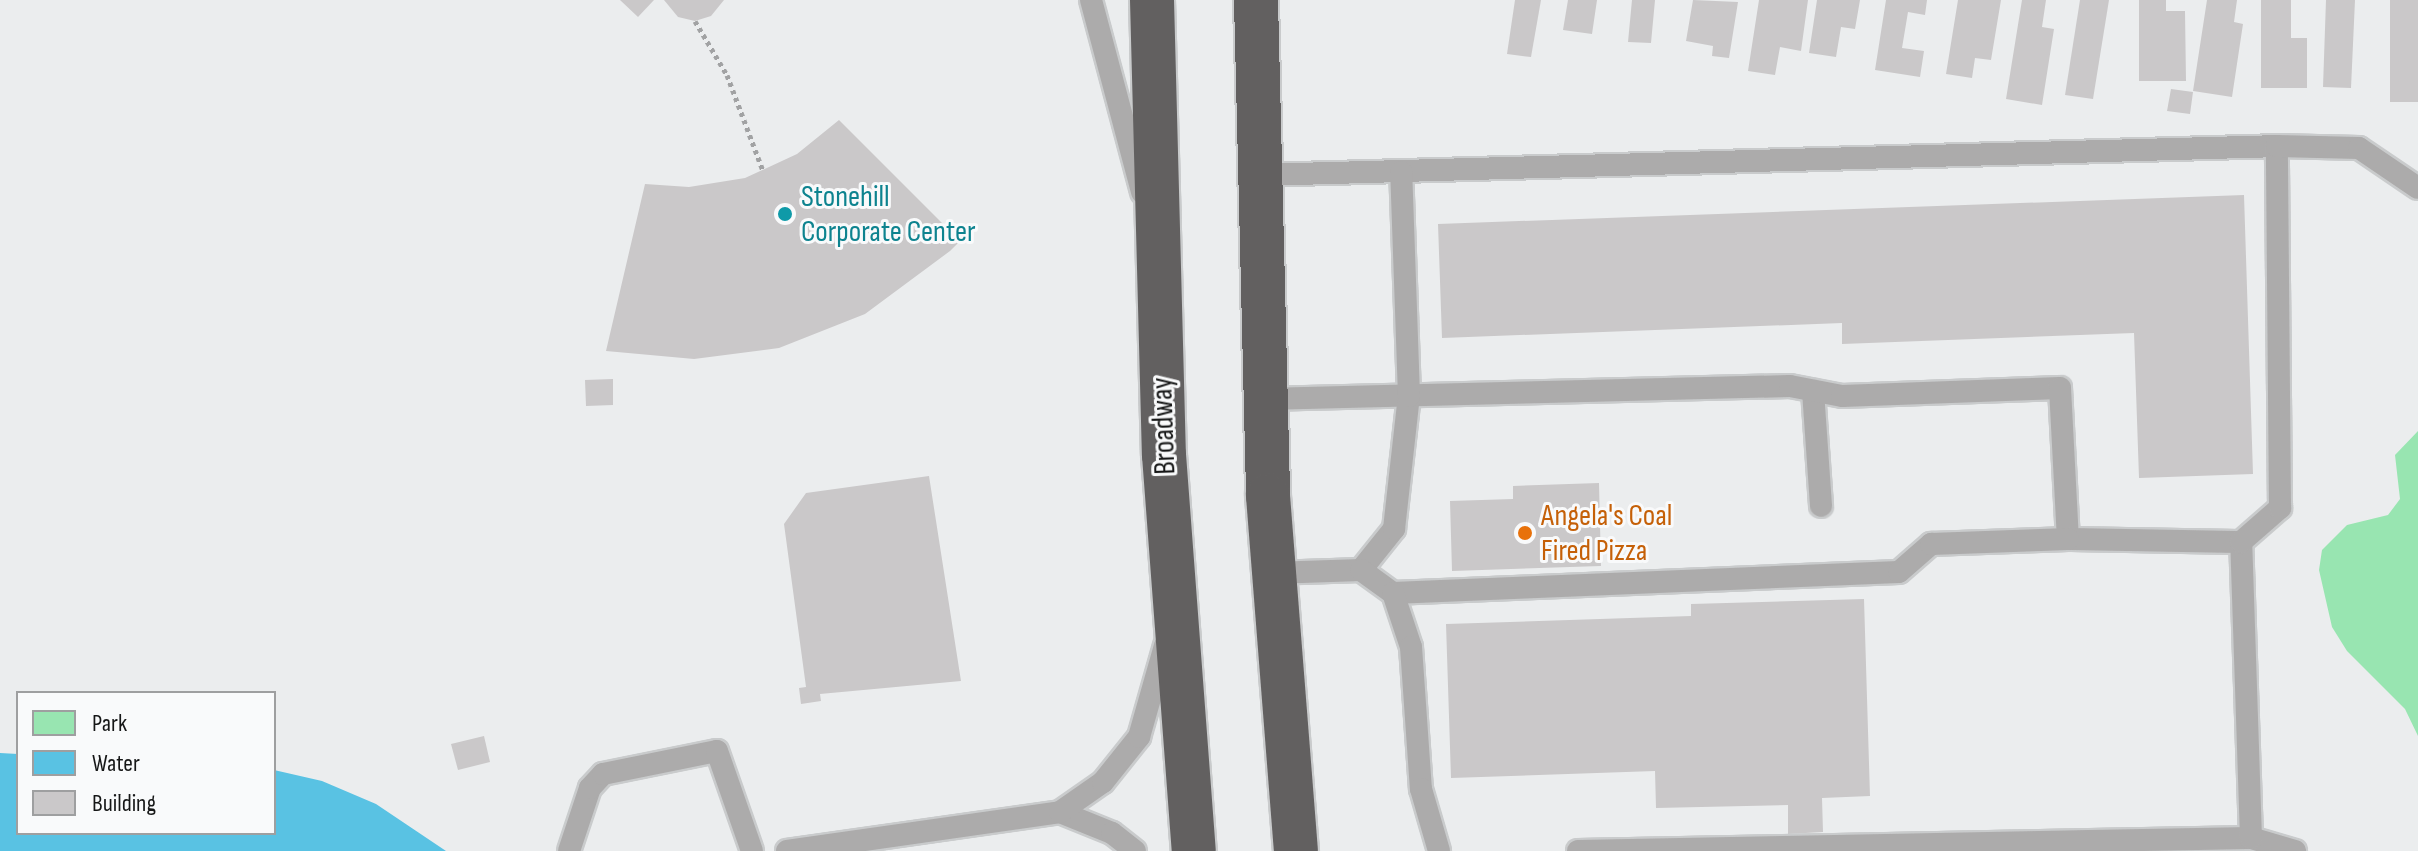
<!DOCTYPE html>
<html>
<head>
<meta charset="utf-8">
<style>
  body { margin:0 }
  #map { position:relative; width:2418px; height:851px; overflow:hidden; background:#ebedee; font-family:"Sofia Sans Condensed",sans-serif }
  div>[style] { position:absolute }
  .green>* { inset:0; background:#98e5b1 }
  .water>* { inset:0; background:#59c2e3 }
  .building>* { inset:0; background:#cac8c9 }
  .path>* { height:5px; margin-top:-2.5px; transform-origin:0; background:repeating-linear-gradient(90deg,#a1a2a3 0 4px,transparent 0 8px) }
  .roads { filter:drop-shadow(2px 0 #c9cbcc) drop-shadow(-2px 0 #c9cbcc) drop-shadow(0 2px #c9cbcc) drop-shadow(0 -2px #c9cbcc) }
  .lane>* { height:22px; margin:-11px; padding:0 11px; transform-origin:11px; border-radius:11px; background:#acabab }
  .highway>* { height:44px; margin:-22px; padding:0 22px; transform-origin:22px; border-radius:22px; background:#626060 }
  .dots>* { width:22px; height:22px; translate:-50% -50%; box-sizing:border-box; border:4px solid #f9fafb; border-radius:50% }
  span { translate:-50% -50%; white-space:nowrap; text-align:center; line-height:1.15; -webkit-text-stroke:6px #f9fafb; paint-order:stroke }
  .culture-label { font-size:30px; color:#0d838f }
  .left { translate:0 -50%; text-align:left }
  .street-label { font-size:30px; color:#161717 }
  .food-label { font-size:30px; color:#c56008 }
  .legend { position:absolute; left:16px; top:691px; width:260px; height:144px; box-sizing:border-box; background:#f9fafb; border:2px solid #9e9fa0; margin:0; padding:10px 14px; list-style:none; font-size:24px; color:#161717 }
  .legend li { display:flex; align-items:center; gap:16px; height:40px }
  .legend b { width:40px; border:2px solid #9e9fa0 }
</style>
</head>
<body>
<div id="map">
  <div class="green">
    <i style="clip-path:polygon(2418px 431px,2418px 736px,2405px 709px,2347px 651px,2332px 627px,2319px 570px,2322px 550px,2347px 525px,2388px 515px,2400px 499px,2395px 455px)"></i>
  </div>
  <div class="water">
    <i style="clip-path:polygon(0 753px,18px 754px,18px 833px,274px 833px,274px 770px,322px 781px,376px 804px,446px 851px,0 851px)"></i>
  </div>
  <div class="building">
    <i style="clip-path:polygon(620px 0,654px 0,638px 17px)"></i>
    <i style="clip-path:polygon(664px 0,724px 0,711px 16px,695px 21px,678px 17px)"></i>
    <i style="clip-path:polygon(1515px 0,1541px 0,1531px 57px,1507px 54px)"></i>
    <i style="clip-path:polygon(1568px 0,1597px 0,1592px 34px,1563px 30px)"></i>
    <i style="clip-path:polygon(1632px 0,1655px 0,1651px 43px,1628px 42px)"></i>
    <i style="clip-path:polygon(1693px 0,1738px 2px,1729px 58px,1712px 56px,1713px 46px,1686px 41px)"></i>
    <i style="clip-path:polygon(1759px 0,1808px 0,1801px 51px,1780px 47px,1775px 75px,1748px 71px)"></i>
    <i style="clip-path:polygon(1817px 0,1860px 0,1855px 29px,1841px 27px,1836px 57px,1809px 53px)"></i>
    <i style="clip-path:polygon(1886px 0,1927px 0,1925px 15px,1908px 12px,1902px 48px,1924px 51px,1920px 77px,1875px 70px)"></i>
    <i style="clip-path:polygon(1958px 0,2001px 0,1991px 60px,1975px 58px,1972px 78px,1946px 74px)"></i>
    <i style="clip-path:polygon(2022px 0,2046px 0,2042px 27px,2054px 29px,2042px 105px,2006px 99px)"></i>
    <i style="clip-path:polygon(2080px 0,2109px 0,2093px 99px,2065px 95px)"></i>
    <i style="clip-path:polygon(2139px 0,2166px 0,2166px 11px,2185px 11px,2186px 81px,2139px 81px)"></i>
    <i style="clip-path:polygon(2207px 0,2237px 0,2234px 22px,2243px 24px,2232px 97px,2193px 91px)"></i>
    <i style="clip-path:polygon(2261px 0,2291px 0,2291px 38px,2307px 38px,2307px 88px,2261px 88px)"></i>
    <i style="clip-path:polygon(2326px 0,2355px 0,2351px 88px,2323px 87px)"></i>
    <i style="clip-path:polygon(2390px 0,2418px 0,2418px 102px,2390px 102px)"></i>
    <i style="clip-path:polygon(2171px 89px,2193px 92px,2190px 114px,2167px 111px)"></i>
    <i style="clip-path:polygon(839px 120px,960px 241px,950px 251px,865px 314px,779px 348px,694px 359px,606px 351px,645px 184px,689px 187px,745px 178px,797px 154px)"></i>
    <i style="clip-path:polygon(2244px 195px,2253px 474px,2139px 478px,2134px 333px,1842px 344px,1842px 323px,1442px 338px,1438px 224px)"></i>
    <i style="clip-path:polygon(613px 379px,613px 405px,586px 406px,585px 380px)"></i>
    <i style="clip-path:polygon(929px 476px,961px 681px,820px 694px,821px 701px,801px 704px,799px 688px,806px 687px,784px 524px,806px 493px)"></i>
    <i style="clip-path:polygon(1599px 483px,1601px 566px,1452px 571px,1450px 501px,1513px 499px,1513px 486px)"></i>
    <i style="clip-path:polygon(1864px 599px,1870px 796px,1822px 798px,1823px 832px,1788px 834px,1788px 805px,1656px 808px,1655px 771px,1451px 778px,1446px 624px,1691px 616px,1691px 604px)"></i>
    <i style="clip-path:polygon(484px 736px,490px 762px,458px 770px,451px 744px)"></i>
  </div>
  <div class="path">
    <i style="left:695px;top:21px;width:63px;rotate:59.3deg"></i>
    <i style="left:727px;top:75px;width:103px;rotate:69.4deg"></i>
  </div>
  <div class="roads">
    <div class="lane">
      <i style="left:1091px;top:0;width:199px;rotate:75.1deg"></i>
      <i style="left:1261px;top:175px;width:1016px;rotate:-1.63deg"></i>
      <i style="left:1813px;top:391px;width:115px;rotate:86deg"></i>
      <i style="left:1265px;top:399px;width:525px;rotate:-1.42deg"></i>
      <i style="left:1790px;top:386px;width:53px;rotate:10.9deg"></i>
      <i style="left:1842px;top:396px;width:218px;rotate:-2.1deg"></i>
      <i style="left:2060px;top:388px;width:151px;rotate:87deg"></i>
      <i style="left:2068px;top:539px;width:173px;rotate:1deg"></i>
      <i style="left:1361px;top:570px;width:53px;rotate:-51.2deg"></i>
      <i style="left:1394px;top:529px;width:134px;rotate:-83.6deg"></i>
      <i style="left:1409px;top:396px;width:224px;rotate:-92deg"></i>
      <i style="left:1272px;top:573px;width:89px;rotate:-1.9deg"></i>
      <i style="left:1361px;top:570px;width:39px;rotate:36deg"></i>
      <i style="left:1393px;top:593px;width:506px;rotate:-2.38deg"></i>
      <i style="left:1899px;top:572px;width:43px;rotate:-41.2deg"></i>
      <i style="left:1931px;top:544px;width:137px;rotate:-2.1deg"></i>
      <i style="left:1393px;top:593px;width:57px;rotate:71.6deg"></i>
      <i style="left:1411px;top:647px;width:142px;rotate:86deg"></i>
      <i style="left:1421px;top:789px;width:65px;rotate:73.8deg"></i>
      <i style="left:1060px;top:812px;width:56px;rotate:22deg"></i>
      <i style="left:1112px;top:833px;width:29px;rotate:38deg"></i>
      <i style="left:2251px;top:838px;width:46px;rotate:16.5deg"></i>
      <i style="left:569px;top:851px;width:66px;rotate:-71.6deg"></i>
      <i style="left:590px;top:788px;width:19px;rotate:-47deg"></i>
      <i style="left:603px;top:774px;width:116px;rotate:-11.4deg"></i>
      <i style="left:717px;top:751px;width:106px;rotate:70.7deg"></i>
      <i style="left:787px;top:851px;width:276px;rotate:-8.1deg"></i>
      <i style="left:1060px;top:812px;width:52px;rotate:-34.9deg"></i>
      <i style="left:1103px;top:782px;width:58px;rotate:-51.3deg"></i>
      <i style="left:1139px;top:737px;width:95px;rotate:-74.1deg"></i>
      <i style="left:1578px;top:851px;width:673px;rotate:-1.11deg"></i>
      <i style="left:2251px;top:838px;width:296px;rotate:-91.9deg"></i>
      <i style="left:2241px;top:542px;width:52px;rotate:-41.1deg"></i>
      <i style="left:2280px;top:508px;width:362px;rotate:-90.5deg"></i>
      <i style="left:2277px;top:146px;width:82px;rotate:1.4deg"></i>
      <i style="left:2359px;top:148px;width:71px;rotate:34.1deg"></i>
    </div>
    <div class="highway">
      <i style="left:1152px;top:0;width:455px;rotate:88.5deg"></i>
      <i style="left:1164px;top:455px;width:397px;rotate:85.7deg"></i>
      <i style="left:1256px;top:0;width:496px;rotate:88.6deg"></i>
      <i style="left:1268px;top:496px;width:356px;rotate:85.5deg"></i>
    </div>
  </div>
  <div class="dots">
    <i style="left:785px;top:214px;background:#0f9aa8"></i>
    <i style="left:1525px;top:533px;background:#e8710a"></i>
  </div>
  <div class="culture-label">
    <span class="left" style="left:801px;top:214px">Stonehill<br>Corporate Center</span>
  </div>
  <div class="street-label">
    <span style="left:1164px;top:426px;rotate:-92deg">Broadway</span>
  </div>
  <div class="food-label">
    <span class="left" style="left:1541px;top:533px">Angela's Coal<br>Fired Pizza</span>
  </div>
  <ul class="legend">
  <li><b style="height:22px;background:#98e5b1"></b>Park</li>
  <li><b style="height:22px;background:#59c2e3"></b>Water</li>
  <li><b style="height:22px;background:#cac8c9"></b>Building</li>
  </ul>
</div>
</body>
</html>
